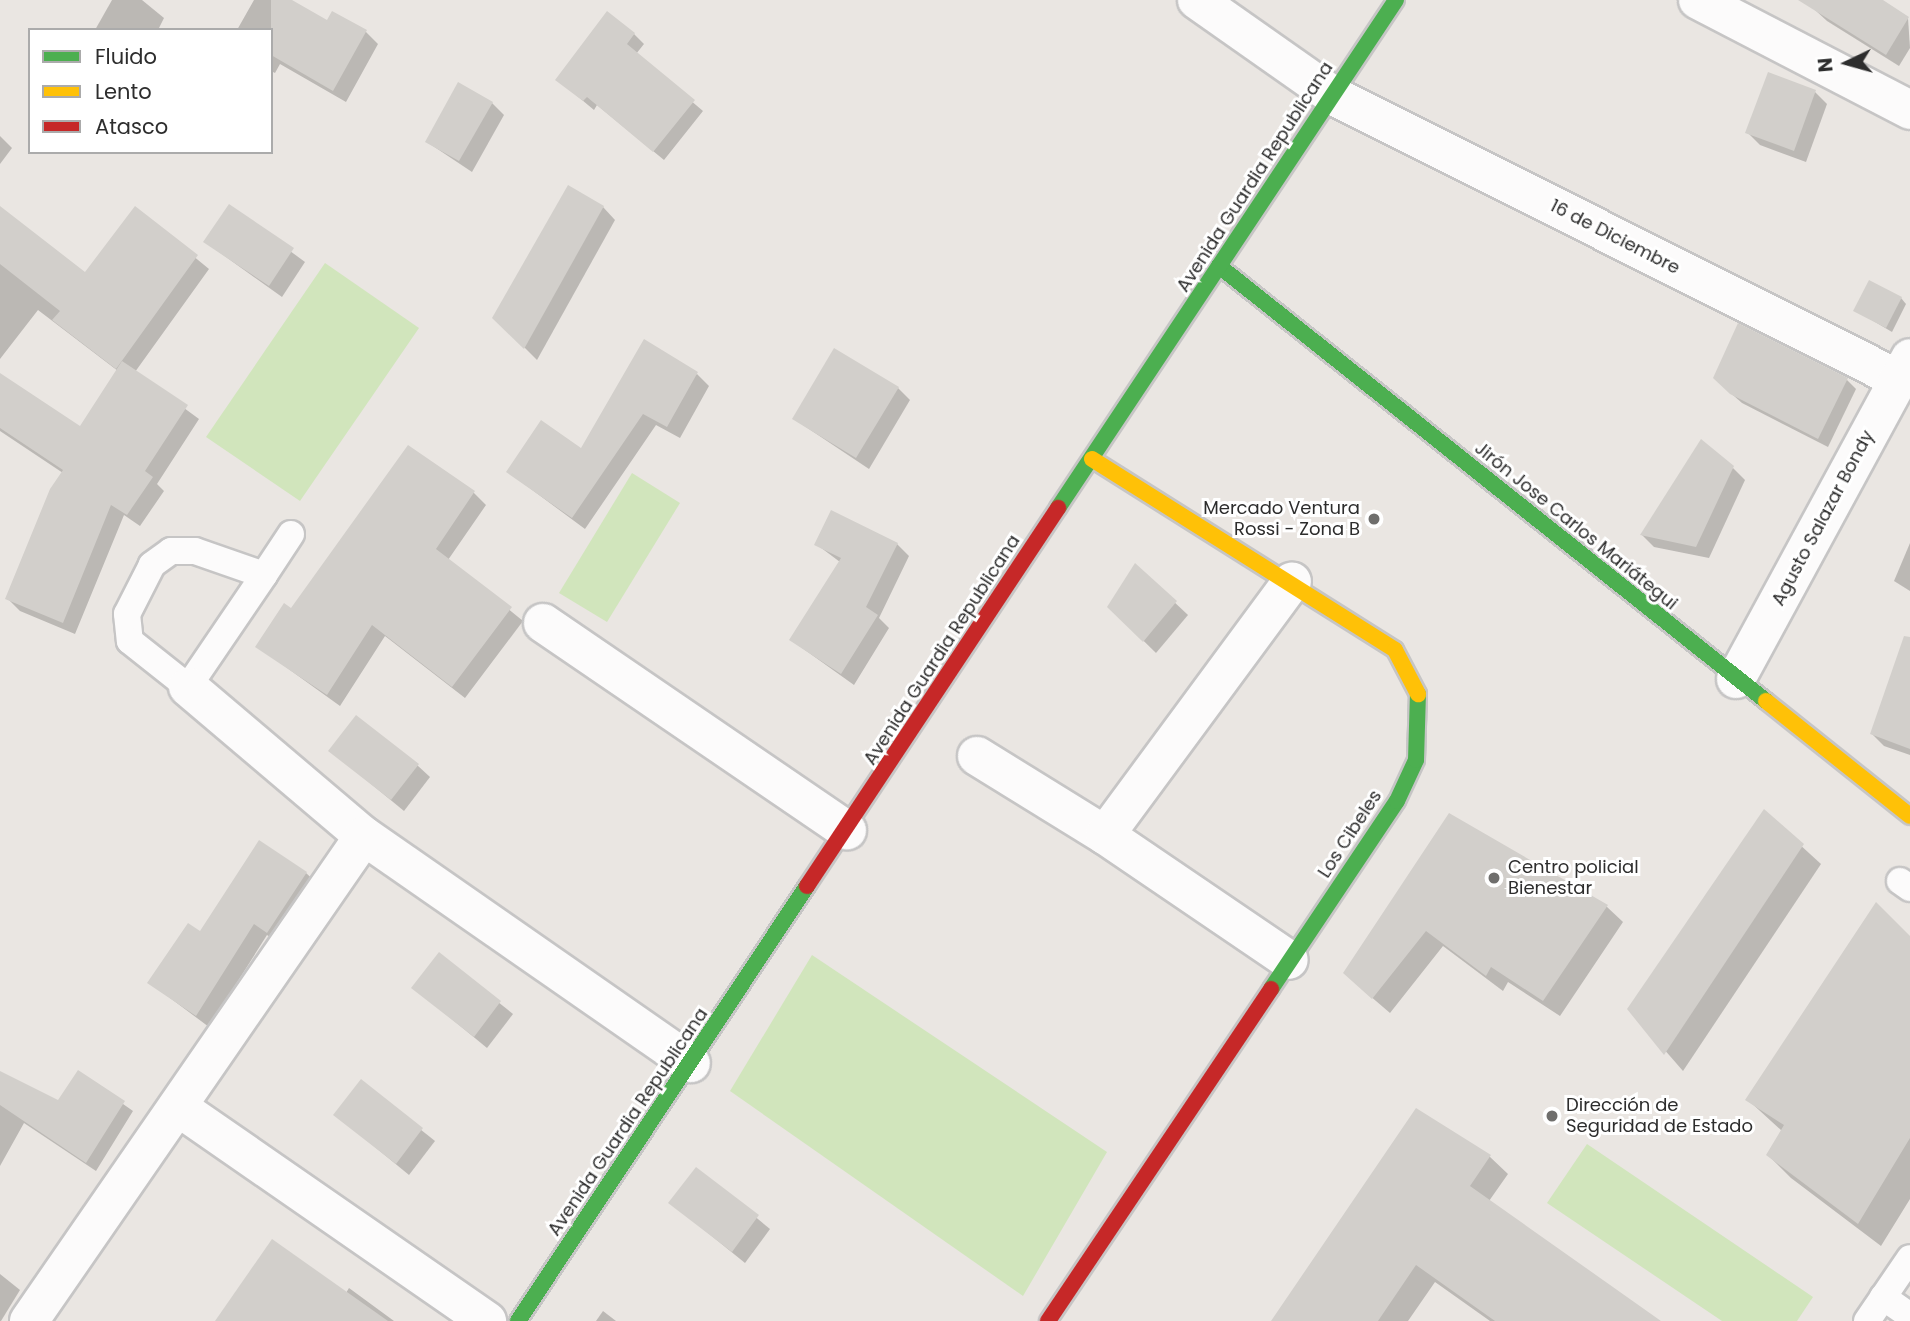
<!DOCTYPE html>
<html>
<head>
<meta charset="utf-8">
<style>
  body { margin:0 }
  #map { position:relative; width:1910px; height:1321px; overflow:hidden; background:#eae6e2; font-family:Poppins,sans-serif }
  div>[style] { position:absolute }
  .green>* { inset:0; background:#d1e5bc }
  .shadow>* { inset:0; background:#0003 }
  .building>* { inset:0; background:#d2cfcb }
  .roads { filter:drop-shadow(2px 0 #c6c5c5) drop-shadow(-2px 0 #c6c5c5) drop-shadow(0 2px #c6c5c5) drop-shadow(0 -2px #c6c5c5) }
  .lane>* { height:26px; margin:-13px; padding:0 13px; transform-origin:13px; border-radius:13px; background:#fcfbfb }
  .street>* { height:38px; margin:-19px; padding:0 19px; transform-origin:19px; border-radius:19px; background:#fcfbfb }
  .fast>* { height:16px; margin:-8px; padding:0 8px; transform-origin:8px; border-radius:8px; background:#4caf50 }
  .slow>* { height:16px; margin:-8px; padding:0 8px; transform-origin:8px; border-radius:8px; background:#ffc107 }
  .jam>* { height:16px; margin:-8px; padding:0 8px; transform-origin:8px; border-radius:8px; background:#c62828 }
  .dots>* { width:19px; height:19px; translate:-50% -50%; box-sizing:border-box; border:4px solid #fff; border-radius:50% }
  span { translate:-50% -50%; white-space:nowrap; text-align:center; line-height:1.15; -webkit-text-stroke:6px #fff; paint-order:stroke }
  .street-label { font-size:18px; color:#2d2d2d }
  .poi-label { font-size:18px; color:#2d2d2d }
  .right { translate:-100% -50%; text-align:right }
  .left { translate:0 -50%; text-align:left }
  .legend { position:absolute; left:28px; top:28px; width:245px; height:126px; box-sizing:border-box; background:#fff; border:2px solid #ababab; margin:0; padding:9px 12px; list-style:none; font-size:21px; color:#2d2d2d }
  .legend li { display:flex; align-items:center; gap:14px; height:35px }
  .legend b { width:35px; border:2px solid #ababab }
  .north { position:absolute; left:1812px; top:28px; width:70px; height:70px; -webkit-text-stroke:5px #fff; paint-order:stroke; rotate:265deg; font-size:19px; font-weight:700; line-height:28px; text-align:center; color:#2d2d2d }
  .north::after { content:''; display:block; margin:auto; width:24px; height:32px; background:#2d2d2d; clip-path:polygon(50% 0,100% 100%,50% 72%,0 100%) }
</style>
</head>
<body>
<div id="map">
  <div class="green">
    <i style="clip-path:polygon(325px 263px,419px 328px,300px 501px,206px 437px)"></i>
    <i style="clip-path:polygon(632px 473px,680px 503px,607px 622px,559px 593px)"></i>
    <i style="clip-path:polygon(812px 955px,1107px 1152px,1023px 1296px,730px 1091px)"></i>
    <i style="clip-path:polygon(1587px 1144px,1813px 1297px,1797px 1321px,1722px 1321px,1547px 1203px)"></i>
  </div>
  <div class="shadow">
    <i style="clip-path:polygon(112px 0,142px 0,164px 18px,158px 30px,95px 30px)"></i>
    <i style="clip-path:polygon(254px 0,288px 0,328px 23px,366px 32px,378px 44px,346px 102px,280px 64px,275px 73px,271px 71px,271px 30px,237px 30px)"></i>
    <i style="clip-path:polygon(1819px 0,1879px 0,1908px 18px,1910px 48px,1899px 66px,1827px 21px,1814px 9px)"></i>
    <i style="clip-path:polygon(634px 34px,644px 44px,636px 54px,703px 111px,664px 160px,597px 105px,594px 110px,558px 80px)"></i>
    <i style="clip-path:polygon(1815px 92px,1827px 104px,1806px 162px,1760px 145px,1747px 132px)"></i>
    <i style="clip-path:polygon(492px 103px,504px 115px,472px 172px,427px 142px)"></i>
    <i style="clip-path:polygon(0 136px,12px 148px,0 164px)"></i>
    <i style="clip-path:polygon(229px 206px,305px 262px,282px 297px,205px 242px)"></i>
    <i style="clip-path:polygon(603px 207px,615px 220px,537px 360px,495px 318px)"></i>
    <i style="clip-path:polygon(0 208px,86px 275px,136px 209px,209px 269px,135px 372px,199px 419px,157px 484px,164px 491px,140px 526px,124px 515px,75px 634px,20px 611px,8px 599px,63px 473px,0 431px,0 389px,80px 429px,118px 371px,38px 310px,0 359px)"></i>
    <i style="clip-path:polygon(1901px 298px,1906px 304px,1892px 332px,1855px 310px)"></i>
    <i style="clip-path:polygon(697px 374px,709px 386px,680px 438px,656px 425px,585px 529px,508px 472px,582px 450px)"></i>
    <i style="clip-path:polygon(1847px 380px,1856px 389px,1828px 447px,1742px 403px,1725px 388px)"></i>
    <i style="clip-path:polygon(898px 388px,910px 400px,869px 469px,794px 419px)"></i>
    <i style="clip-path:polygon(1733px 468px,1745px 480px,1709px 558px,1654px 547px,1642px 535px)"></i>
    <i style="clip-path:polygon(473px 492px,486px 505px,448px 560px,523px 621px,465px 698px,385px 636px,340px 706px,258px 647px)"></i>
    <i style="clip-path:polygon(1910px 543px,1910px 591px,1894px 581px)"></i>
    <i style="clip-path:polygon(816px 544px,897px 544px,909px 556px,879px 618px,889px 628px,854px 685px,791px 640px,840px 562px)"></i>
    <i style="clip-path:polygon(1136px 566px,1188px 615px,1156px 653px,1109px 607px)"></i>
    <i style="clip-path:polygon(1910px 702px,1910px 755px,1884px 746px,1872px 734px)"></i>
    <i style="clip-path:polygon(331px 751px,417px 765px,430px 777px,404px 811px)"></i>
    <i style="clip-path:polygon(1764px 812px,1821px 864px,1683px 1071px,1629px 1009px)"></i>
    <i style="clip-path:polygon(1450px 816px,1606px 906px,1623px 922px,1560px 1016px,1508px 982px,1503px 991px,1443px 946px,1390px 1013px,1362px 989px)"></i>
    <i style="clip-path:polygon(306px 873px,319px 885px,280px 944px,267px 935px,209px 1027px,150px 983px,201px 933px)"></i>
    <i style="clip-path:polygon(1910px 939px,1910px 1199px,1881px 1246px,1791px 1178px,1768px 1155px,1782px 1131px,1748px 1100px)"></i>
    <i style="clip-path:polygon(439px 955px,513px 1014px,487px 1048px,414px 988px)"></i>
    <i style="clip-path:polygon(0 1073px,58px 1102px,79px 1073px,133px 1111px,96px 1171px,24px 1123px,0 1166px)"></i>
    <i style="clip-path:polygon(361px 1082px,435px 1141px,409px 1175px,336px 1115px)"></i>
    <i style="clip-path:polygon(1489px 1156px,1508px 1174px,1489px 1201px,1658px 1321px,1490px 1321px,1435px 1282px,1408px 1321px,1273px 1321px)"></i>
    <i style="clip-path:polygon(697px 1169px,770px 1229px,745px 1263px,671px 1203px)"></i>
    <i style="clip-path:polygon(0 1274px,20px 1290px,1px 1321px,0 1321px)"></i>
    <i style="clip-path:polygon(349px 1288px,394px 1321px,217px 1321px,346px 1293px)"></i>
    <i style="clip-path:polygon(603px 1311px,616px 1321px,596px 1321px)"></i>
  </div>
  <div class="building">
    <i style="clip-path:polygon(271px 0,292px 0,327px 20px,332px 11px,367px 30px,333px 91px,271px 55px)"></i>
    <i style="clip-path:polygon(1798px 0,1883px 0,1909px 17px,1886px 55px)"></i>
    <i style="clip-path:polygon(607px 11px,635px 33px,627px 44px,695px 100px,653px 152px,587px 97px,583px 101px,555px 80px)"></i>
    <i style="clip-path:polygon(1768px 72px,1816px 90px,1794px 151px,1745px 133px)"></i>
    <i style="clip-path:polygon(458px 82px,493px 102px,459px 161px,425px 142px)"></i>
    <i style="clip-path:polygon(568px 185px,604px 206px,524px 349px,492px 318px)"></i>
    <i style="clip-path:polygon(229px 204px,294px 248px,269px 286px,203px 242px)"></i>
    <i style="clip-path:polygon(0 206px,85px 272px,135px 206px,198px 255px,116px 369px,52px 320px,60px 311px,0 264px)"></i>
    <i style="clip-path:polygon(1869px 280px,1902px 297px,1886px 328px,1853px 311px)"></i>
    <i style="clip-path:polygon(1738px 323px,1848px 378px,1818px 439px,1730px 394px,1713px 378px)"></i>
    <i style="clip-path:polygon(644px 339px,698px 372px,667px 427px,643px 414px,572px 518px,506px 472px,541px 420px,581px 448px)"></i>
    <i style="clip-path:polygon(834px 348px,899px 387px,856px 458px,792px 419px)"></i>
    <i style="clip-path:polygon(122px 361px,188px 405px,145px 471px,153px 477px,127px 515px,111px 505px,63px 623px,5px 599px,50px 489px,63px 470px,0 428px,0 373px,80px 426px)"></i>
    <i style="clip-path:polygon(1701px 439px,1734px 466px,1696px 547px,1640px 535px)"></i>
    <i style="clip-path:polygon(408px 445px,475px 491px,436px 549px,512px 607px,452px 687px,372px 625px,327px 695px,255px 647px,284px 603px,291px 608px)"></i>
    <i style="clip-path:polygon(831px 510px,898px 543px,866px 607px,878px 615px,841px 674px,789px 640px,841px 558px,814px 545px)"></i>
    <i style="clip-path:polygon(1135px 563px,1177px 601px,1143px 642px,1107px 607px)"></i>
    <i style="clip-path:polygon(1904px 636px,1910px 637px,1910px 749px,1870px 734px)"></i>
    <i style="clip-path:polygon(356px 715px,419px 764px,391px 800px,328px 751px)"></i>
    <i style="clip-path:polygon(1764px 809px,1804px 844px,1664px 1055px,1627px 1009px)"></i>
    <i style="clip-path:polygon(1449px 813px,1608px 905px,1543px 1001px,1491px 967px,1486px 976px,1426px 931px,1372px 999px,1343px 973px)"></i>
    <i style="clip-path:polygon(259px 840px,307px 872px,267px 933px,254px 924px,196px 1016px,147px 983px,188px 923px,200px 931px)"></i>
    <i style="clip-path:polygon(1876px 902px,1910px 936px,1910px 1138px,1858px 1224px,1766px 1155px,1784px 1125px,1745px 1100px)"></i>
    <i style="clip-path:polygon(439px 952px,501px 1001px,474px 1037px,411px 988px)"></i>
    <i style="clip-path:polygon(78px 1070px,125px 1101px,86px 1163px,0 1105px,0 1071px,58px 1100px)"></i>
    <i style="clip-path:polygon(361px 1079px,423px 1128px,396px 1164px,333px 1115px)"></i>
    <i style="clip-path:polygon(1416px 1108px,1491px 1155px,1470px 1186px,1661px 1321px,1495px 1321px,1416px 1265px,1378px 1321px,1271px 1321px)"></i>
    <i style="clip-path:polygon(696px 1167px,759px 1215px,732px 1252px,668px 1203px)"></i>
    <i style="clip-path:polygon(272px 1239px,388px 1321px,215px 1321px)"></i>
  </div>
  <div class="roads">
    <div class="lane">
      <i style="left:264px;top:575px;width:73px;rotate:-160.8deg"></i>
      <i style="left:195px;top:551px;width:24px;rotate:180deg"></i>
      <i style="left:171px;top:551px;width:24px;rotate:144deg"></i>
      <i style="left:152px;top:565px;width:55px;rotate:117deg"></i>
      <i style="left:127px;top:614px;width:27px;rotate:84deg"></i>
      <i style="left:130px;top:641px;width:74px;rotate:38.4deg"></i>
      <i style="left:188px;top:687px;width:135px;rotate:-55.8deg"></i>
      <i style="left:264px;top:575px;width:49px;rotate:-56.6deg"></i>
      <i style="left:1900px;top:881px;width:12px;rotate:35deg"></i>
      <i style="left:1883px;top:1297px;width:33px;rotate:35deg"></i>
      <i style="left:1867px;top:1321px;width:76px;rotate:-55.7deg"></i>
    </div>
    <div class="street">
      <i style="left:1197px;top:0;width:165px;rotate:35.1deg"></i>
      <i style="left:1332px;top:95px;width:633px;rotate:26.65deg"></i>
      <i style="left:1698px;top:0;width:239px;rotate:27.4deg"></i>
      <i style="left:543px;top:623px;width:368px;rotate:34.3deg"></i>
      <i style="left:1736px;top:679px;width:365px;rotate:-61.5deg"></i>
      <i style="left:188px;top:687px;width:231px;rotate:40.3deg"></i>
      <i style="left:364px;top:836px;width:398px;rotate:34.8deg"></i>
      <i style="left:977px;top:756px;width:150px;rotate:31.7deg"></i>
      <i style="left:1105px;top:835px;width:315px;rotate:-53.6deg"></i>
      <i style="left:1105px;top:835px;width:222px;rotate:34.2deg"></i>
      <i style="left:178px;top:1107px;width:376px;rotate:34.7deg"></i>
      <i style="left:29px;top:1321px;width:589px;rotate:-55.37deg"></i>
    </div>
    <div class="fast">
      <i style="left:1219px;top:266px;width:699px;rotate:38.49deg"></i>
      <i style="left:1058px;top:508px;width:610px;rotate:-56.36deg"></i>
      <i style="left:1271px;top:989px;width:226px;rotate:-56.2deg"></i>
      <i style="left:1397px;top:801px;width:45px;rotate:-65.1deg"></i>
      <i style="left:1416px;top:760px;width:66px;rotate:-88.3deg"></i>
      <i style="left:518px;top:1321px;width:522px;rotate:-56.4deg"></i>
    </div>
    <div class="slow">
      <i style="left:1092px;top:459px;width:358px;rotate:32.2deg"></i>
      <i style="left:1395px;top:650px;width:50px;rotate:62.4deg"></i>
      <i style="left:1766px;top:701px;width:184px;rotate:38.6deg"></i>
    </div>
    <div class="jam">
      <i style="left:807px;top:886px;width:454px;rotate:-56.4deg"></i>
      <i style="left:1048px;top:1321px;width:400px;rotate:-56.1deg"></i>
    </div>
  </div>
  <div class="dots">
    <i style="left:1374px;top:519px;background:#6f6e6c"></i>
    <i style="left:1494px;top:878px;background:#6f6e6c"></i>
    <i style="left:1552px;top:1116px;background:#6f6e6c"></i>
  </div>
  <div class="street-label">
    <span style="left:1255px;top:177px;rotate:-57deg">Avenida Guardia Republicana</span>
    <span style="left:1615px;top:237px;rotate:27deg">16 de Diciembre</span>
    <span style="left:1823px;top:518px;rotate:-62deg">Agusto Salazar Bondy</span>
    <span style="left:1576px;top:526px;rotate:39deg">Jirón Jose Carlos Mariátegui</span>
    <span style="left:942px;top:650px;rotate:-57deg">Avenida Guardia Republicana</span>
    <span style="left:1350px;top:834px;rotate:-57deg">Los Cibeles</span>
    <span style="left:628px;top:1122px;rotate:-56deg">Avenida Guardia Republicana</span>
  </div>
  <div class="poi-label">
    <span class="right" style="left:1360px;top:519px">Mercado Ventura<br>Rossi - Zona B</span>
    <span class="left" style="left:1508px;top:878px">Centro policial<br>Bienestar</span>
    <span class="left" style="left:1566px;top:1116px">Dirección de<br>Seguridad de Estado</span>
  </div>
  <ul class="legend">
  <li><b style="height:9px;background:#4caf50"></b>Fluido</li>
  <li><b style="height:9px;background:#ffc107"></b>Lento</li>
  <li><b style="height:9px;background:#c62828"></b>Atasco</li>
  </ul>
  <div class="north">N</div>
</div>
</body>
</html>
